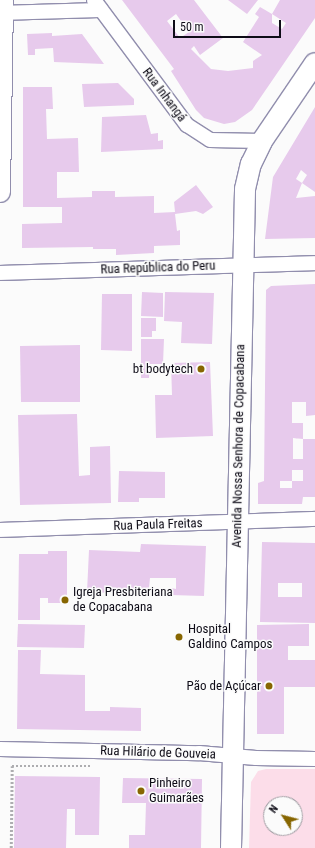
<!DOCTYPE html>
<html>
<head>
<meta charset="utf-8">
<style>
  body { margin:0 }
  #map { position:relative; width:315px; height:848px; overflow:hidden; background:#fbfbfb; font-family:"Roboto Condensed",sans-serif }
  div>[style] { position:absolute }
  .green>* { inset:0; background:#fcdde9 }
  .building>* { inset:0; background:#e7caec }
  .path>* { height:2.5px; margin-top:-1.25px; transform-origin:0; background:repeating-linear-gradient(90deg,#adadb0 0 2px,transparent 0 4px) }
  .roads { filter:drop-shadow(1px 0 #918ead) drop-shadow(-1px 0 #918ead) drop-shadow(0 1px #918ead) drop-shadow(0 -1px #918ead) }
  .minor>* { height:14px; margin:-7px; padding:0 7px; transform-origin:7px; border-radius:7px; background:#fff }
  .secondary>* { height:20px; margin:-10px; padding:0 10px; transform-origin:10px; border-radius:10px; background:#fff }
  .dots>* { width:11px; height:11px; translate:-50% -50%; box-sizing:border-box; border:2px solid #fbfbfb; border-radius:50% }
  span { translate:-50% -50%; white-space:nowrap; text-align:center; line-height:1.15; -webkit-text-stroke:3px #fbfbfb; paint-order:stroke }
  .street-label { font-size:13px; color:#0e0c17 }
  .poi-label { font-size:13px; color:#0e0c17 }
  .right { translate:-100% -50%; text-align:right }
  .left { translate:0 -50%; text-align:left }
  .north { position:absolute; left:263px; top:796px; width:40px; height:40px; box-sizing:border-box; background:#fbfbfb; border:1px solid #9c9ba0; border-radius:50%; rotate:306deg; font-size:11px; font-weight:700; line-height:16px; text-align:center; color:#0e0c17 }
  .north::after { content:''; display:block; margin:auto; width:14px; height:18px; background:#876601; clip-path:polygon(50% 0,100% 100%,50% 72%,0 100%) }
  .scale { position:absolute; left:173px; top:20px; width:108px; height:18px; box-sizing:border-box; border:2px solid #0e0c17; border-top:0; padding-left:5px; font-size:12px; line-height:14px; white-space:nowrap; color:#0e0c17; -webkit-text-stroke:3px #fbfbfb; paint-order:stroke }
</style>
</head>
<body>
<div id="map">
  <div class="green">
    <i style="clip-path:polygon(evenodd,266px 769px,315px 769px,315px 848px,249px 848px,251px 782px,258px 771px,266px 769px,271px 804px,295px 804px,295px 828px,271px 828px,271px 804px)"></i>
  </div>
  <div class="building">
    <i style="clip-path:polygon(evenodd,122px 0,194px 0,223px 38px,200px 55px,194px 46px,191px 49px,211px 69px,228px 71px,253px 68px,253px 61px,262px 55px,243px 42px,259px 17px,255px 14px,260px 7px,272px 14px,272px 23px,282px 29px,286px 23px,272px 14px,280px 0,315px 0,315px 18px,252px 110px,235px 122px,224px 124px,204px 118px,196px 110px,171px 71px,174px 69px,122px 0,176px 14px,189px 32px,180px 38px,167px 21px,176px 14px)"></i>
    <i style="clip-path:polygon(228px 0,258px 0,247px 14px)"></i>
    <i style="clip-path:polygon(52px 33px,52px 36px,82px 34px,104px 64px,54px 62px,53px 48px,35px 49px,35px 55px,28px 55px,27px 34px)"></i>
    <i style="clip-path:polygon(118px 83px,134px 99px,134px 105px,84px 107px,82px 84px)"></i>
    <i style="clip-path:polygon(23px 87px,52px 87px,53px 109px,46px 109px,47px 139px,78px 138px,79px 172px,57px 172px,57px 198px,92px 197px,92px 191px,115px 191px,115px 197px,154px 196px,154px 213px,175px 212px,174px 202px,196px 185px,213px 207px,203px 214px,196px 211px,175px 214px,177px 231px,180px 230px,180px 245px,154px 246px,154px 253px,116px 255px,116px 249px,93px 249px,93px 247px,22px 248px,22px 224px,62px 223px,62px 207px,23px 207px)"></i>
    <i style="clip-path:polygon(315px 107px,315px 192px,302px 183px,307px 175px,301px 170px,296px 179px,302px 183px,296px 198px,315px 196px,315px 238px,265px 239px,273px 177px)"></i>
    <i style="clip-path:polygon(146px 115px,151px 134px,158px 133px,158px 141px,163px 140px,163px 149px,101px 152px,102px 117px)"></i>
    <i style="clip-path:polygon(evenodd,315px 284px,315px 415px,306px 416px,306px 402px,292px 402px,292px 423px,303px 423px,303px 439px,315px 439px,315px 497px,303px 497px,302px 504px,258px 504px,258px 483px,264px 481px,266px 290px,271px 286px,315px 284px,293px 438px,303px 439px,303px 459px,293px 459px,293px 438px,315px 284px,292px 470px,303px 470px,303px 481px,292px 481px,292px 488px,280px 488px,280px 481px,292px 481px,292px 470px)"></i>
    <i style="clip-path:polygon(142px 292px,163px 293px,163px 317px,141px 316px)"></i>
    <i style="clip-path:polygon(165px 292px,214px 293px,212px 344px,181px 343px,182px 322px,164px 321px)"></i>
    <i style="clip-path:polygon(102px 294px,132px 294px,132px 351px,101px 350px)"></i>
    <i style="clip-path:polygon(141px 318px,156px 318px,156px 331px,152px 331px,152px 337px,141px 337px)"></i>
    <i style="clip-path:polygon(141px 339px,164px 339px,163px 364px,150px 364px,149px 378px,141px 378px)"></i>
    <i style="clip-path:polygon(80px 345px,80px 402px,21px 402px,20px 346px)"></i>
    <i style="clip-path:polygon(210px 362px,213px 436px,156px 438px,155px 395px,172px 395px,171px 363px)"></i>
    <i style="clip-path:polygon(77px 414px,79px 476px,90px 475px,90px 447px,110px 446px,111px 503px,20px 505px,18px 415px)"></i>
    <i style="clip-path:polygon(119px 471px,165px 472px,165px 498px,139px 498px,139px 502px,118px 502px)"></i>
    <i style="clip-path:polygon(evenodd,262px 542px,315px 543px,315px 623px,260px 622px,262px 542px,278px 583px,302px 583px,302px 597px,278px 597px,278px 583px)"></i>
    <i style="clip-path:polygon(141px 544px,206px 546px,204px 596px,171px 595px,171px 588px,176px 589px,176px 578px,150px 578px,149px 588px,139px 588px,139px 594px,87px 592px,89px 550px,140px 552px)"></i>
    <i style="clip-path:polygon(48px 551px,67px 551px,67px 603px,48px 603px,48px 598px,40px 598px,40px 620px,18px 620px,19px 554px,48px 554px)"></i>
    <i style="clip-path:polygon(18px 624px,85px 625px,84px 648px,17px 647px)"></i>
    <i style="clip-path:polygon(309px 624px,309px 646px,288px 646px,288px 660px,315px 660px,315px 687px,284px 687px,284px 734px,257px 734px,257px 625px)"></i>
    <i style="clip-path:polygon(18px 650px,41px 650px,40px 674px,85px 675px,85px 711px,110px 711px,110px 707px,141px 708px,141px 731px,17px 729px)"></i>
    <i style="clip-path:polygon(15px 776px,100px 777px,99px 835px,75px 835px,75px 809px,67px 809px,66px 848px,14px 848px)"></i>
    <i style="clip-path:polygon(123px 778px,202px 779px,201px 848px,129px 848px,129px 835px,145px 835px,146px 803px,122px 803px)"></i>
  </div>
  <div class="path">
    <i style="left:11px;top:848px;width:82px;rotate:-89.3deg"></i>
    <i style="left:12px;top:766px;width:79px"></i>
  </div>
  <div class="roads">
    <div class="minor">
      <i style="left:94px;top:0;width:156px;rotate:53.4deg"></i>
      <i style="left:187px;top:125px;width:27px;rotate:33deg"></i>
      <i style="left:210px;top:140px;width:52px;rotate:1.1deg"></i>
      <i style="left:0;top:13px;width:101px;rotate:-1.7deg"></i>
      <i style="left:0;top:273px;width:315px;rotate:-1.8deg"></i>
      <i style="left:0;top:530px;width:315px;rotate:-2deg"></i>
      <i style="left:0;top:749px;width:199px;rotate:1.2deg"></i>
      <i style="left:199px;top:753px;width:57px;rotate:5deg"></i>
      <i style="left:256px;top:758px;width:59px;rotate:1deg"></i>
    </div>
    <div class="secondary">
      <i style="left:0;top:192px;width:192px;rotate:-89.1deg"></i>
      <i style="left:231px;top:848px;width:659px;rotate:-88.78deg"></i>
      <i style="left:245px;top:189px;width:26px;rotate:-77deg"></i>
      <i style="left:251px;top:164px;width:25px;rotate:-64deg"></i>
      <i style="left:262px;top:141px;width:94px;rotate:-55.8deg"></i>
    </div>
  </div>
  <div class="dots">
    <i style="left:201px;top:369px;background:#876601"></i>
    <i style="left:65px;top:600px;background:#876601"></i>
    <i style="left:179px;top:637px;background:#876601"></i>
    <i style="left:269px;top:686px;background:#876601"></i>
    <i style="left:141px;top:791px;background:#876601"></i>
  </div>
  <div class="street-label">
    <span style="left:164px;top:95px;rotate:53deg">Rua Inhangá</span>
    <span style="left:158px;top:268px;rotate:-2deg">Rua República do Peru</span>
    <span style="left:239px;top:446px;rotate:-89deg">Avenida Nossa Senhora de Copacabana</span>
    <span style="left:158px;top:525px;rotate:-2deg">Rua Paula Freitas</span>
    <span style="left:158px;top:753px;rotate:2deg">Rua Hilário de Gouveia</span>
  </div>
  <div class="poi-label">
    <span class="right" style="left:193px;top:369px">bt bodytech</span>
    <span class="left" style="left:73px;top:600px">Igreja Presbiteriana<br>de Copacabana</span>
    <span class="left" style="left:188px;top:637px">Hospital<br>Galdino Campos</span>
    <span class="right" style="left:261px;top:686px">Pão de Açúcar</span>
    <span class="left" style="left:149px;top:791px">Pinheiro<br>Guimarães</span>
  </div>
  <div class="north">N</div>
  <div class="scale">50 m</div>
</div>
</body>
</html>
